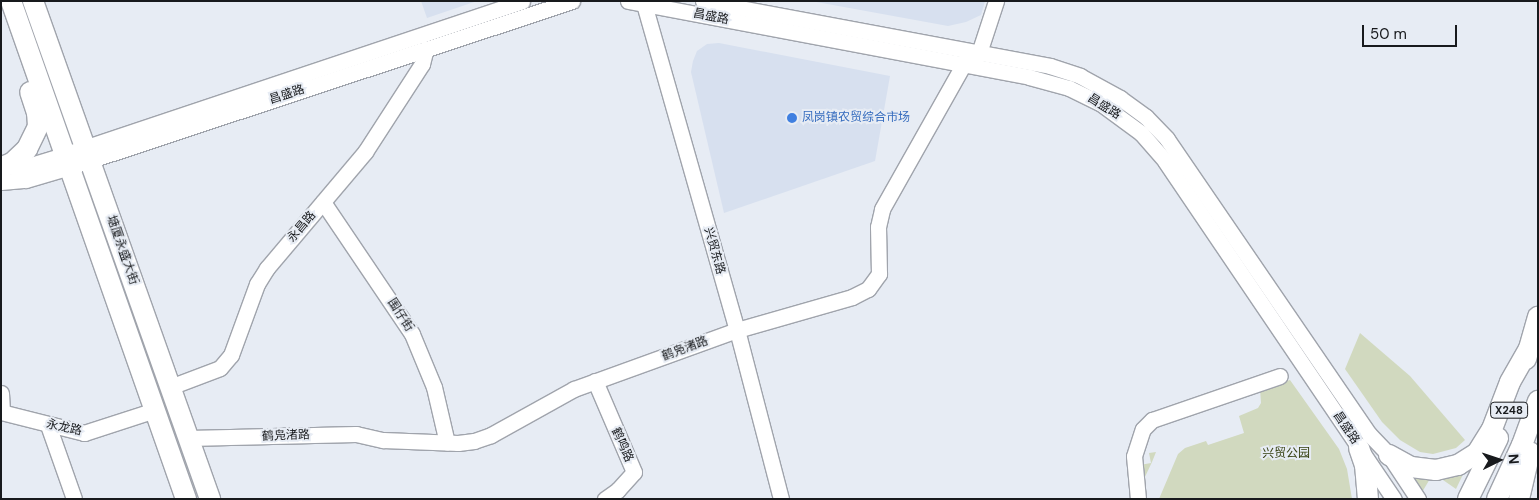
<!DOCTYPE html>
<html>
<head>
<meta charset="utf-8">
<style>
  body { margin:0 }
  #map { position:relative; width:1539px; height:500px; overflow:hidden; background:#e7ecf4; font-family:"DM Sans","Noto Sans SC",sans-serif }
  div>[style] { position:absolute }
  .built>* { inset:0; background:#d7e0ef }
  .green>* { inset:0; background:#d1d9bf }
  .roads { filter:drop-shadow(1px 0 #a0a4ac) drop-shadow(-1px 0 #a0a4ac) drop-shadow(0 1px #a0a4ac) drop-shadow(0 -1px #a0a4ac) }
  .minor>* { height:15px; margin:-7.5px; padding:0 7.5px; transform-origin:7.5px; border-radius:7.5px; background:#fff }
  .major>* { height:20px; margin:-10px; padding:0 10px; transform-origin:10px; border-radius:10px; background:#fff }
  .dots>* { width:14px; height:14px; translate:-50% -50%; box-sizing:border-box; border:2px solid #e7ecf4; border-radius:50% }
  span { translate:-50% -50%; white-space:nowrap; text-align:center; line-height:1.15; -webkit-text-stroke:4px #e7ecf4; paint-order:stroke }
  .shield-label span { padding:1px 4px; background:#e7ecf4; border:1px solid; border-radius:4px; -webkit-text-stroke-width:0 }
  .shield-label { font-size:11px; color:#181a1d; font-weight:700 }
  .street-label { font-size:12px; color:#181a1d }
  .shop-label { font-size:12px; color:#366cbe }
  .left { translate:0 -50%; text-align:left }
  .park-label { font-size:12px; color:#353f0f }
  .frame { position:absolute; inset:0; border:2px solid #181a1d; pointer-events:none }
  .north { position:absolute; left:1474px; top:435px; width:50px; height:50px; -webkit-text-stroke:4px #e7ecf4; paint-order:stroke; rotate:86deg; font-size:14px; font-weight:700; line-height:20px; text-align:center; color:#181a1d }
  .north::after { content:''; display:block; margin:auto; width:18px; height:22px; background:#181a1d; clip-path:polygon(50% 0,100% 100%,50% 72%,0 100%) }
  .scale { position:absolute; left:1362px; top:25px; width:95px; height:22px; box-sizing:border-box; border:2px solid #181a1d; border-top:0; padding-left:6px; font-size:15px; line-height:18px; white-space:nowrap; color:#181a1d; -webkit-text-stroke:4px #e7ecf4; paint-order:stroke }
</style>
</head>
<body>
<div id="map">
  <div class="built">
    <i style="clip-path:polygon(421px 1px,477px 1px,427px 18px)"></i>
    <i style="clip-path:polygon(811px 1px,985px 1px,981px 15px,966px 22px,948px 26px)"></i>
    <i style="clip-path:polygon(719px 43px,890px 76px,875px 161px,724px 213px,691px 72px,693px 61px,697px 51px,707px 44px)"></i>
  </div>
  <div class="green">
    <i style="clip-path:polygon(1360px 333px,1410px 376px,1465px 440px,1456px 448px,1433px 454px,1420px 452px,1400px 440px,1382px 422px,1345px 369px)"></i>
    <i style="clip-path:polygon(1290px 380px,1339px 449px,1347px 469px,1352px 499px,1159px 499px,1178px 454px,1185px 448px,1206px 441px,1208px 445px,1244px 433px,1239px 416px,1258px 408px,1261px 403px,1260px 389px)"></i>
    <i style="clip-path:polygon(1156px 452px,1152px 462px,1144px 479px,1140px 465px,1151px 463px,1149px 453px)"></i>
    <i style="clip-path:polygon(1466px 468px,1456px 489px,1443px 480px,1443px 476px)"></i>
    <i style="clip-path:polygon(1407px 473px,1431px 477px,1421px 494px)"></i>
  </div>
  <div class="roads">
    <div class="minor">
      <i style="left:628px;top:1px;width:408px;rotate:10.7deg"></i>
      <i style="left:1029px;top:77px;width:41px;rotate:15.4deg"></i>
      <i style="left:1069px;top:88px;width:34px;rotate:26deg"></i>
      <i style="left:1100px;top:103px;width:51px;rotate:36.2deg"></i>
      <i style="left:1141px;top:133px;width:37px;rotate:49deg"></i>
      <i style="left:1165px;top:161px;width:408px;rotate:55.9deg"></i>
      <i style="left:703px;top:1px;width:353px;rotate:10.6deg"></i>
      <i style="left:1050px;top:66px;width:32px;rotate:18deg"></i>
      <i style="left:1080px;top:76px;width:46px;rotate:28.8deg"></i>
      <i style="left:1120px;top:98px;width:32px;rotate:36deg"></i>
      <i style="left:1146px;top:117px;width:30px;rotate:46deg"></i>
      <i style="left:1167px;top:139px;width:358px;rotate:55.6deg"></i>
      <i style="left:1369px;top:434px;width:29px;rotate:46deg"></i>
      <i style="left:1389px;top:455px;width:53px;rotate:56.6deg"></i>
      <i style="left:644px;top:4px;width:339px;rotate:74.1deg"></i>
      <i style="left:737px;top:330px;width:175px;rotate:75.4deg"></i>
      <i style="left:5px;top:167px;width:26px;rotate:-4deg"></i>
      <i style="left:31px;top:165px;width:37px;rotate:-17deg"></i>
      <i style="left:66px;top:154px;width:481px;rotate:-18.5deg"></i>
      <i style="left:1px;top:182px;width:25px;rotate:-5deg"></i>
      <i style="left:26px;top:180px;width:46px;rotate:-16.5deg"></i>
      <i style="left:70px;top:167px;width:529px;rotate:-18.3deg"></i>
      <i style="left:323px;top:202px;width:159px;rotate:56deg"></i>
      <i style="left:412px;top:334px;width:57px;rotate:67.5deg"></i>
      <i style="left:434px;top:387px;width:57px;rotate:76.9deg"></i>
      <i style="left:595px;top:381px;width:99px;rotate:66.8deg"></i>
      <i style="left:634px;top:472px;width:24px;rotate:132deg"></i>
      <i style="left:618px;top:490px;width:16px;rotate:145deg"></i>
      <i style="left:170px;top:387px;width:53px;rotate:-20.8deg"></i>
      <i style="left:220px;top:368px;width:17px;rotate:-50deg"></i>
      <i style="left:231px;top:355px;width:76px;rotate:-69.9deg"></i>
      <i style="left:257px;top:284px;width:19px;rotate:-58deg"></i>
      <i style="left:267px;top:268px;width:152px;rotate:-49.8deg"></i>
      <i style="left:365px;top:152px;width:105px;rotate:-57.1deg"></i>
      <i style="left:422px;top:64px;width:16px;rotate:-76deg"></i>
      <i style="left:1px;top:393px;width:19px;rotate:87deg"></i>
      <i style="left:1px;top:412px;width:86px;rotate:14.2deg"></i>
      <i style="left:84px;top:433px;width:75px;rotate:-17.9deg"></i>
      <i style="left:48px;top:425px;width:78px;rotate:70.6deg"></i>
      <i style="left:188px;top:438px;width:168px;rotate:-1.4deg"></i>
      <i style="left:356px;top:434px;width:28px;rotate:13deg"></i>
      <i style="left:383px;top:440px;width:75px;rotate:2.3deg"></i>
      <i style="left:458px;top:443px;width:16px;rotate:-7deg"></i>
      <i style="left:474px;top:441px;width:18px;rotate:-19deg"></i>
      <i style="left:491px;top:435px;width:95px;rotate:-29deg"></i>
      <i style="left:574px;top:389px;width:173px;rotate:-19.9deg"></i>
      <i style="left:737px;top:330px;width:120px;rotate:-16deg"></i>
      <i style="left:852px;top:297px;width:18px;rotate:-27deg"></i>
      <i style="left:868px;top:289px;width:19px;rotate:-54deg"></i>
      <i style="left:879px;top:274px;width:47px;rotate:-91.2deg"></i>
      <i style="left:878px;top:227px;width:18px;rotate:-77deg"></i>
      <i style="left:882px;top:209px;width:165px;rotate:-60.6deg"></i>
      <i style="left:963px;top:65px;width:20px;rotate:-37deg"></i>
      <i style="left:979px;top:53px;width:55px;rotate:-71.9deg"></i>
      <i style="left:1138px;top:499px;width:43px;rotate:-95.3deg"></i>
      <i style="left:1134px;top:456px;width:28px;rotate:-72deg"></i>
      <i style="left:1143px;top:429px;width:13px;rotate:-45deg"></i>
      <i style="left:1152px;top:420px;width:135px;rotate:-19deg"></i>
    </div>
    <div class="major">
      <i style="left:11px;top:1px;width:528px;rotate:70.64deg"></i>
      <i style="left:33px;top:1px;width:529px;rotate:70.43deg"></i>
      <i style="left:2px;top:167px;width:11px;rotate:-22deg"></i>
      <i style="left:12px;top:163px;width:21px;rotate:-43deg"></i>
      <i style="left:27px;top:149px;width:25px;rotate:-64deg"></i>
      <i style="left:38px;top:126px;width:13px;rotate:-94deg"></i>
      <i style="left:37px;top:113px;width:22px;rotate:-108deg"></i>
      <i style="left:1526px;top:359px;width:44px;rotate:-74.1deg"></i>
      <i style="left:1359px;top:448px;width:18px;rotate:71deg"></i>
      <i style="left:1365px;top:465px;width:34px;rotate:85deg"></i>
      <i style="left:1389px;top:455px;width:25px;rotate:29deg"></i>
      <i style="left:1411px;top:467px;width:25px;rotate:7deg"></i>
      <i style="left:1436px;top:470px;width:23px;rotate:-13deg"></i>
      <i style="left:1458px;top:465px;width:22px;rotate:-32deg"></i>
      <i style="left:1477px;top:453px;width:28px;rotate:-58deg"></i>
      <i style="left:1492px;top:429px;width:50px;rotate:-69deg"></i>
      <i style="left:1510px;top:382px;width:40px;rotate:-60.3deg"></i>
      <i style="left:1468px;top:499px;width:68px;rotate:-63.8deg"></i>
      <i style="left:1497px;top:499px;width:60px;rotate:-65.2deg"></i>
      <i style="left:1522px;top:445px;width:47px;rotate:-70deg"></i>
      <i style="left:1519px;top:499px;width:48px;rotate:-76.8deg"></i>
    </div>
  </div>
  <div class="dots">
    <i style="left:792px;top:118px;background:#3f7fe0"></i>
  </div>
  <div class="shield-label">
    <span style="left:1509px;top:410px">X248</span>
  </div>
  <div class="street-label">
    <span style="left:711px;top:17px;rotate:11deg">昌盛路</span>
    <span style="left:287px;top:95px;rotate:-18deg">昌盛路</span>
    <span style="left:1104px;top:107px;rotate:32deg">昌盛路</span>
    <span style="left:302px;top:227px;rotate:-50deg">永昌路</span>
    <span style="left:122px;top:250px;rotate:71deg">塘厦永盛大街</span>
    <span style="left:714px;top:251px;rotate:74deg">兴贸东路</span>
    <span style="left:400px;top:315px;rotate:57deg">围仔街</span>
    <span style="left:685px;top:349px;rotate:-20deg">鹤凫渚路</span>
    <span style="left:64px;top:428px;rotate:12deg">永龙路</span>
    <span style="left:1346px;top:428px;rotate:56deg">昌盛路</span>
    <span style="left:286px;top:436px;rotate:-2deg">鹤凫渚路</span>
    <span style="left:622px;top:445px;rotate:66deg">鹤鸣路</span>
  </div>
  <div class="shop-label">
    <span class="left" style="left:802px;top:118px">凤岗镇农贸综合市场</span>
  </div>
  <div class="park-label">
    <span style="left:1286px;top:454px">兴贸公园</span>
  </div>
  <div class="frame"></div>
  <div class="north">N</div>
  <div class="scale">50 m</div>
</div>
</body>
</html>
